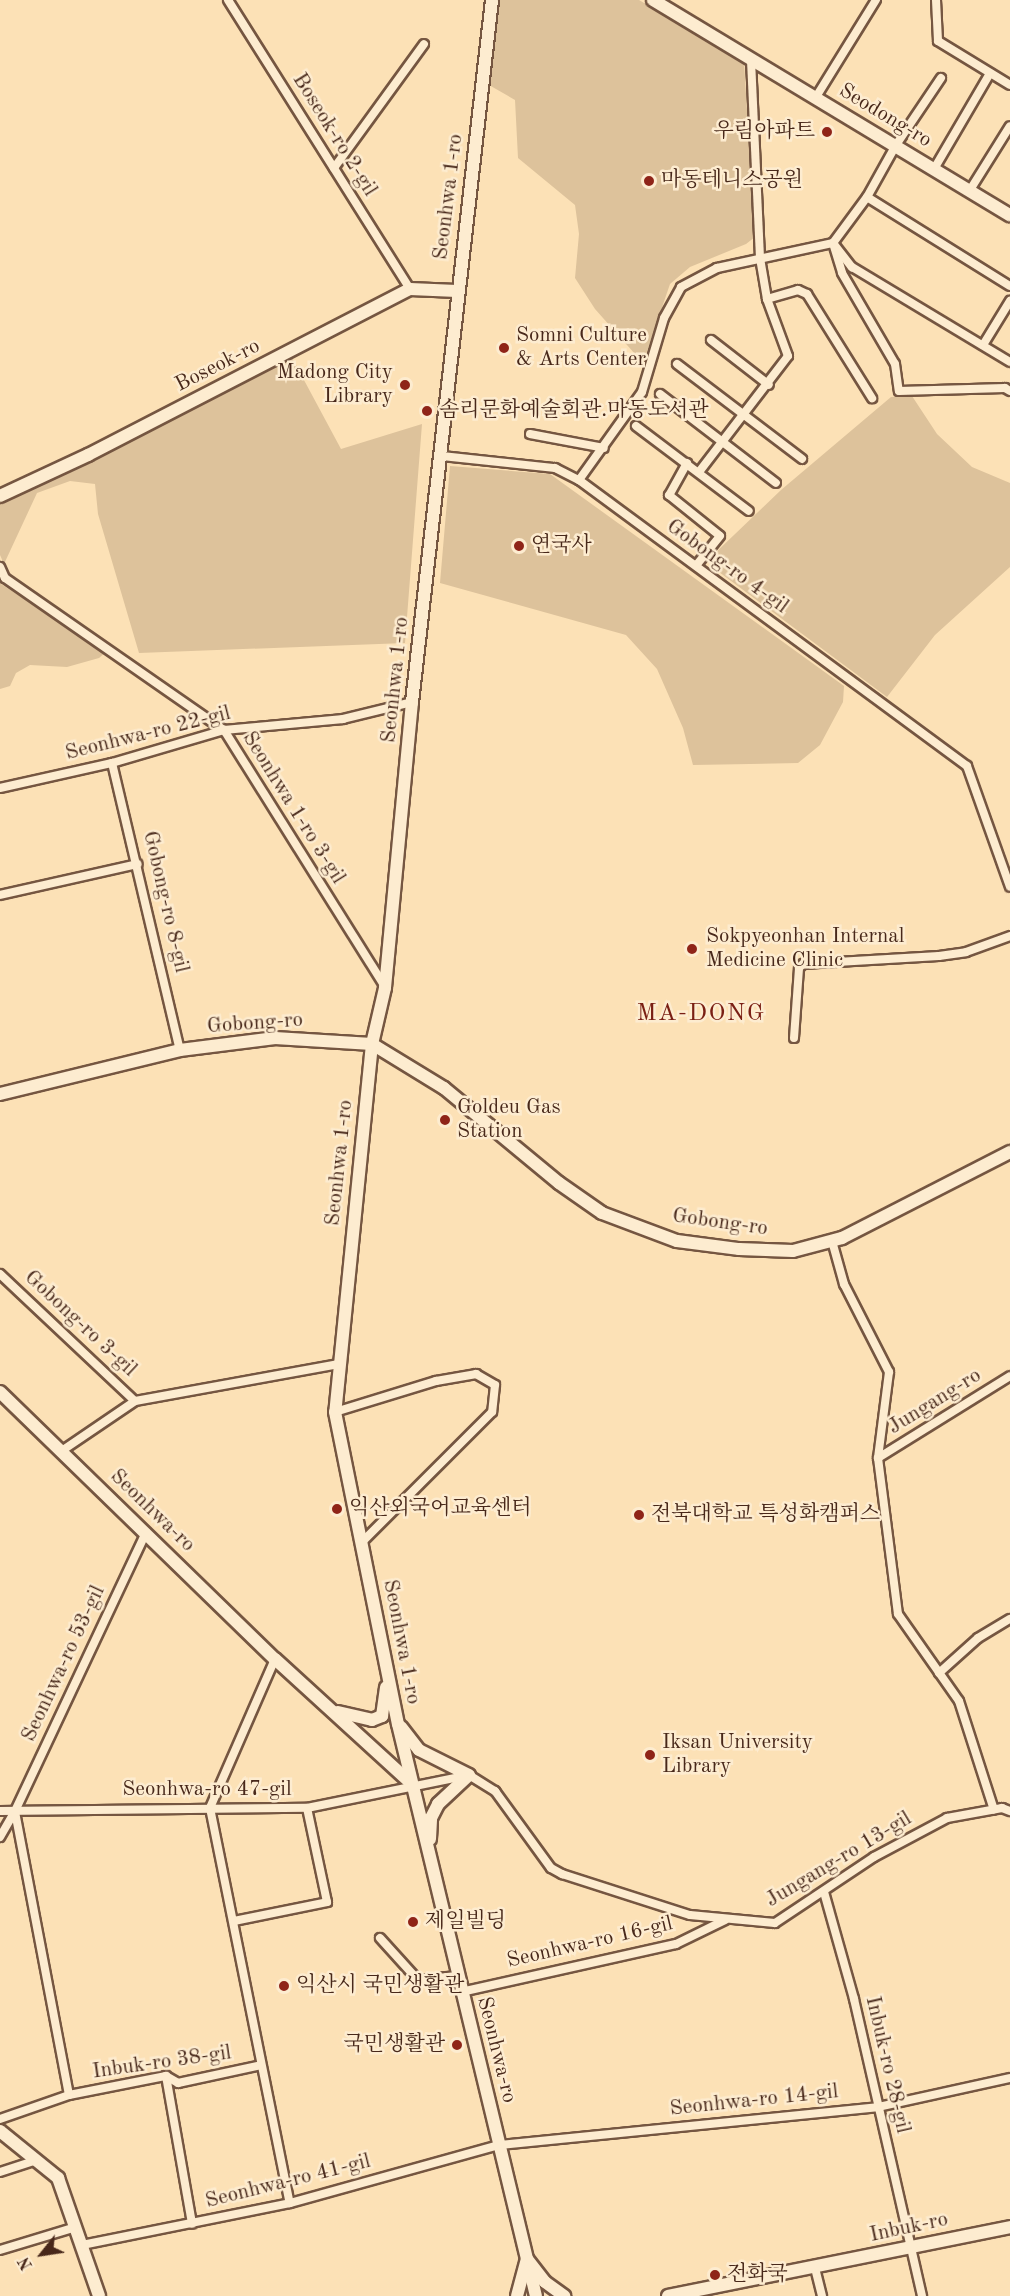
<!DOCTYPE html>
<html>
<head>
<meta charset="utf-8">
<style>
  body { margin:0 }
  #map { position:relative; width:1010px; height:2296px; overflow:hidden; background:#fce1b6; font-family:"Old Standard TT","Noto Serif KR",serif }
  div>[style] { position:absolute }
  .green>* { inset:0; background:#ddc29b }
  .roads { filter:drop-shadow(2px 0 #755641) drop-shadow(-2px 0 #755641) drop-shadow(0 2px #755641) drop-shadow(0 -2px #755641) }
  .street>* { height:8px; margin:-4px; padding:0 4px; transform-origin:4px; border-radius:4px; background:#fdecd0 }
  .secondary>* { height:12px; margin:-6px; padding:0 6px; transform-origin:6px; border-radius:6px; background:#fdecd0 }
  .dots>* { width:16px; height:16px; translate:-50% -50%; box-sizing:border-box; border:3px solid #fdecd0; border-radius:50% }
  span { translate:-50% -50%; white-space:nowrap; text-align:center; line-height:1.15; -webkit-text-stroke:5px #fdecd0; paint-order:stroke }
  .street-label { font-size:21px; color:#48281a }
  .poi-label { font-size:21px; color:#48281a }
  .right { translate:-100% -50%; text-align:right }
  .left { translate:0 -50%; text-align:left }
  .quarter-label { font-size:24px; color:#7a1f14; letter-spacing:1.5px }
  .north { position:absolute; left:12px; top:2224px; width:60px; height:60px; -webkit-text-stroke:4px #fdecd0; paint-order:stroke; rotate:240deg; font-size:16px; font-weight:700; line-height:24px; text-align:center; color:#48281a }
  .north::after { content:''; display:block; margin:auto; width:21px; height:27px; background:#48281a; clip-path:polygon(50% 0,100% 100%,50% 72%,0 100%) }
</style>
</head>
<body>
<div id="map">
  <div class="green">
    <i style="clip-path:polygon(499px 0,639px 0,744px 62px,755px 237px,746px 244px,690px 267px,670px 284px,643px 363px,595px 309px,575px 278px,579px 234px,575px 205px,518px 158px,515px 100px,489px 85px)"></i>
    <i style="clip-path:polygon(290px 354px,341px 449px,422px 424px,405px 643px,139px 653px,98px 514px,95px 484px,70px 481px,37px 493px,4px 564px,0 555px,0 500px)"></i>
    <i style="clip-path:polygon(912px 396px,937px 434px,972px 467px,1010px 483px,1010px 567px,935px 635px,887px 697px,715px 569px,711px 557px,781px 490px,891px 397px)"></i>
    <i style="clip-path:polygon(450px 466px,550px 474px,844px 686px,843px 702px,820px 745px,798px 763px,693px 765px,683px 728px,657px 669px,626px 635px,440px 583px)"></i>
    <i style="clip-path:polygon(0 581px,1px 584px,106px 652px,99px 658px,67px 667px,30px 665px,16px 673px,10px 686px,0 689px)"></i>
  </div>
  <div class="roads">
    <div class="street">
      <i style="left:228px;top:0;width:342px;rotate:57.8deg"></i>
      <i style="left:936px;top:0;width:41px;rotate:87.2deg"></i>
      <i style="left:938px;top:41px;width:84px;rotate:31.4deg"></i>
      <i style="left:941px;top:78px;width:81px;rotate:123.9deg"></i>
      <i style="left:896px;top:145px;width:60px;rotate:119.1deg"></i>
      <i style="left:867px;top:197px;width:57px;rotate:126.5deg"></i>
      <i style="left:833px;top:243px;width:31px;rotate:73deg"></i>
      <i style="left:842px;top:273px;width:105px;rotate:59.8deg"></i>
      <i style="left:895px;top:364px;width:27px;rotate:82deg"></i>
      <i style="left:899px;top:391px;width:106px;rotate:-1.6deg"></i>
      <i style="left:1005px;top:388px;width:6px;rotate:31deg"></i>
      <i style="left:816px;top:97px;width:114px;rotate:-58.3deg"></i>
      <i style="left:334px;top:168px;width:153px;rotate:-54deg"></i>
      <i style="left:934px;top:169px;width:111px;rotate:-59.7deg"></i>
      <i style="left:970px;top:190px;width:75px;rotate:-58deg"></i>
      <i style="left:867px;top:197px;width:168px;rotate:31.9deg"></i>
      <i style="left:767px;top:299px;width:32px;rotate:-16deg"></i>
      <i style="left:798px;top:290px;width:10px;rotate:24deg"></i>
      <i style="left:807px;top:294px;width:123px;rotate:58deg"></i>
      <i style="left:711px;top:340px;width:73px;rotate:37.8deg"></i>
      <i style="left:983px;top:345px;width:52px;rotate:-58.5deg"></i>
      <i style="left:677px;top:364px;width:157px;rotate:37.2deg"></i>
      <i style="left:660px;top:394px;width:146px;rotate:37.5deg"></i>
      <i style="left:636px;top:426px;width:141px;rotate:37deg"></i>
      <i style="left:530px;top:434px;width:75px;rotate:10.7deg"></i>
      <i style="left:442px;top:456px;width:114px;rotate:6.1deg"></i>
      <i style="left:555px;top:468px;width:27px;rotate:27deg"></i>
      <i style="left:579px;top:480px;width:482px;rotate:36.4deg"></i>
      <i style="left:967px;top:766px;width:128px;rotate:70.4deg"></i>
      <i style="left:687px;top:463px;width:37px;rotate:119deg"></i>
      <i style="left:669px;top:495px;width:65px;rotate:38.8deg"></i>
      <i style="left:720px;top:536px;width:38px;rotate:129deg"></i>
      <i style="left:699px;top:472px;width:146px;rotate:-52.5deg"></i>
      <i style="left:788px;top:356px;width:61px;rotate:-110.2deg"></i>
      <i style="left:767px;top:299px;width:42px;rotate:-99.7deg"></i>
      <i style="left:760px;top:258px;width:198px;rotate:-92.6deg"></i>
      <i style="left:579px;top:480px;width:108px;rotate:-54.4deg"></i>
      <i style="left:642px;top:392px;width:77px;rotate:-73.4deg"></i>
      <i style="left:664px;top:318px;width:35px;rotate:-61deg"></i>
      <i style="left:681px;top:287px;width:41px;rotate:-27.8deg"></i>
      <i style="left:717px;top:268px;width:119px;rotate:-12.2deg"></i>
      <i style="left:833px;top:243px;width:31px;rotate:52deg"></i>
      <i style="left:852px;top:267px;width:184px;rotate:31deg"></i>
      <i style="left:0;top:567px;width:12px;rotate:66deg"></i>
      <i style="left:5px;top:578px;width:267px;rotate:34.8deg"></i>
      <i style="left:224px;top:730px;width:303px;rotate:57.9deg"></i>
      <i style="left:112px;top:763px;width:295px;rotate:76.7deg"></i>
      <i style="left:0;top:788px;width:115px;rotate:-12.6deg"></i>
      <i style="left:112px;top:763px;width:117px;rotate:-16.4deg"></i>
      <i style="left:224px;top:730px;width:120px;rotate:-5.3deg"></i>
      <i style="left:343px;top:719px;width:71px;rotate:-13.8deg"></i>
      <i style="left:0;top:895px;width:141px;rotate:-12.7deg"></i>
      <i style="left:794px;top:1038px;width:70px;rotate:-85.9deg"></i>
      <i style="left:799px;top:968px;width:6px;rotate:-45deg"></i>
      <i style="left:803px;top:964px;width:136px;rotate:-3.4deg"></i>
      <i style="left:939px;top:956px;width:27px;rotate:-8deg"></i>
      <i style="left:966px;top:952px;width:47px;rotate:-20deg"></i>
      <i style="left:832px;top:1241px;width:45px;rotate:74.4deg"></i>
      <i style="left:844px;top:1284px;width:99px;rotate:62.9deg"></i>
      <i style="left:889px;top:1372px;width:87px;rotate:97.3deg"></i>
      <i style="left:878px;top:1458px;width:157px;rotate:82.7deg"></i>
      <i style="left:898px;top:1614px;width:106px;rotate:55deg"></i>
      <i style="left:959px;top:1701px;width:114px;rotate:72.2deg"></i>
      <i style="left:0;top:1274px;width:185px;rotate:43.3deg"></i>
      <i style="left:335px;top:1412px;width:106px;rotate:-17.1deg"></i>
      <i style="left:436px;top:1381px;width:41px;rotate:-9.9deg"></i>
      <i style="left:476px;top:1374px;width:22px;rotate:30deg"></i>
      <i style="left:495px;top:1385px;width:27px;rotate:96deg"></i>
      <i style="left:492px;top:1412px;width:184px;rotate:135deg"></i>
      <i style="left:63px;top:1450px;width:87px;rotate:-34.2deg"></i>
      <i style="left:135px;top:1401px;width:206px;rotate:-10.3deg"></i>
      <i style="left:878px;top:1458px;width:155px;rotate:-31.8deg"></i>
      <i style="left:275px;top:1659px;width:163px;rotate:113.6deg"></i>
      <i style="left:210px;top:1808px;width:403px;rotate:78.6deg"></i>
      <i style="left:939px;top:1673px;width:52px;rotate:-41.9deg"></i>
      <i style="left:978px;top:1638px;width:37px;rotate:-31deg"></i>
      <i style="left:0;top:1811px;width:307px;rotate:-0.6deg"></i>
      <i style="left:307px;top:1808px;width:165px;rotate:-11.5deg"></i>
      <i style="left:469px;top:1775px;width:31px;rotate:32deg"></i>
      <i style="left:495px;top:1791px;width:95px;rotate:54deg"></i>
      <i style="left:551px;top:1868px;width:13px;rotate:29deg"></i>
      <i style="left:562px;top:1874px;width:134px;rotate:17.8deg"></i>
      <i style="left:690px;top:1915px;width:85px;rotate:5.4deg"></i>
      <i style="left:775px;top:1923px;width:119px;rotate:-33.7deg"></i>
      <i style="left:874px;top:1857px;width:83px;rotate:-28.1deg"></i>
      <i style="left:947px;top:1818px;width:56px;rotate:-10.3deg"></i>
      <i style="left:1002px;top:1808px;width:9px;rotate:21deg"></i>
      <i style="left:0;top:1837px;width:30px;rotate:-60deg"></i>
      <i style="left:824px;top:1892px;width:111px;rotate:74.3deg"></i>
      <i style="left:854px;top:1999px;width:305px;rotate:77.1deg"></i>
      <i style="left:234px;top:1921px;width:95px;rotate:-11.5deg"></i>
      <i style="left:327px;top:1902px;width:96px;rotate:-102deg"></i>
      <i style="left:380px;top:1938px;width:57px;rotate:47.9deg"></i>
      <i style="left:418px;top:1980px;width:39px;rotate:-6deg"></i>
      <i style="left:461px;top:1992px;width:220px;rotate:-12.6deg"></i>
      <i style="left:676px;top:1944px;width:55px;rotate:-26.1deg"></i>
      <i style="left:166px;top:2076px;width:150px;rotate:80deg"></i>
      <i style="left:69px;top:2095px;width:289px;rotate:-100.8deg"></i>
      <i style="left:15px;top:1811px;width:308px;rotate:-64.8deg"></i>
      <i style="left:0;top:2119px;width:73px;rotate:-19.2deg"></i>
      <i style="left:69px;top:2095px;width:99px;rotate:-11.1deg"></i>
      <i style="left:166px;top:2076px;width:14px;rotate:30deg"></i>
      <i style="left:178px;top:2083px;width:85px;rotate:-12.2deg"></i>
      <i style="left:0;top:2172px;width:38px;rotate:-18deg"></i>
      <i style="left:82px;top:2245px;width:212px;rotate:-11.4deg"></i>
      <i style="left:290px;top:2203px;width:217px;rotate:-15.5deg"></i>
      <i style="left:499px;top:2145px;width:381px;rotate:-5.7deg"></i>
      <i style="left:878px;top:2107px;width:135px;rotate:-12.4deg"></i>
      <i style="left:0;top:2250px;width:79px;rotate:-16.8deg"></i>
      <i style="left:815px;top:2268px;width:29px;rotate:76deg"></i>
    </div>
    <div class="secondary">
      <i style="left:492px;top:0;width:707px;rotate:96.5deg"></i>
      <i style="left:412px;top:702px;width:287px;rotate:95.4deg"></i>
      <i style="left:385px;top:988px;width:57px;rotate:103.1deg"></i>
      <i style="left:372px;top:1044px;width:370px;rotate:95.7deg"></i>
      <i style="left:335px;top:1412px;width:318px;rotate:78.6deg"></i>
      <i style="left:398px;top:1724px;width:588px;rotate:76.44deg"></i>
      <i style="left:653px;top:0;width:417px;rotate:31.1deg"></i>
      <i style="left:0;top:496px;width:97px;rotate:-25deg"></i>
      <i style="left:88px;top:455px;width:362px;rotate:-27.3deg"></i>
      <i style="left:410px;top:289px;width:47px;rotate:2.4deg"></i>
      <i style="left:0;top:1094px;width:185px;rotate:-13.7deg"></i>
      <i style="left:180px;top:1050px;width:96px;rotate:-7.2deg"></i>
      <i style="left:275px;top:1038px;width:97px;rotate:3.5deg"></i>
      <i style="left:372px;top:1044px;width:84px;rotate:31.4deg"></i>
      <i style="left:444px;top:1088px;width:149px;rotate:39.6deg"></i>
      <i style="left:559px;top:1183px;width:52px;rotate:34.9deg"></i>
      <i style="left:602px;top:1213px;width:80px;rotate:20.5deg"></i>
      <i style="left:677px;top:1241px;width:63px;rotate:7.4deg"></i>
      <i style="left:739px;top:1249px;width:54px;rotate:2.1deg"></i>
      <i style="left:793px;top:1251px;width:51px;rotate:-14.9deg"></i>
      <i style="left:842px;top:1238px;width:189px;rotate:-27.1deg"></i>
      <i style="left:0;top:1392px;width:383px;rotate:44.2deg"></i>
      <i style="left:275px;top:1659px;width:185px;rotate:42.4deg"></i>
      <i style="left:338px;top:1712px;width:35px;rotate:13deg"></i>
      <i style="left:372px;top:1720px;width:11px;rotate:-22deg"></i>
      <i style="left:382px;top:1716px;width:29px;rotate:-82deg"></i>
      <i style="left:401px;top:1727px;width:29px;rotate:52deg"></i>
      <i style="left:419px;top:1750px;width:56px;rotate:26.6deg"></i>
      <i style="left:430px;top:1839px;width:21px;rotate:-87deg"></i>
      <i style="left:431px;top:1818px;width:16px;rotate:-63deg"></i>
      <i style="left:438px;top:1804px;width:42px;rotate:-43.1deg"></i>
      <i style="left:0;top:2131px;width:75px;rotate:39deg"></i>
      <i style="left:58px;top:2178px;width:125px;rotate:70.8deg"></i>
      <i style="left:517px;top:2296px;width:38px;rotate:-75deg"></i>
      <i style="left:527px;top:2259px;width:29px;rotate:52deg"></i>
      <i style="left:545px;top:2282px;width:24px;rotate:36deg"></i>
      <i style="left:668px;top:2296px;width:349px;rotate:-11.4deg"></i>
    </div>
  </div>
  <div class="dots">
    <i style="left:827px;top:132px;background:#8f2418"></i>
    <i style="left:649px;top:181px;background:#8f2418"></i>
    <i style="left:504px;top:348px;background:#8f2418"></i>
    <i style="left:405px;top:385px;background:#8f2418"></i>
    <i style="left:427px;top:411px;background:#8f2418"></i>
    <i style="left:519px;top:546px;background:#8f2418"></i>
    <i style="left:692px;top:949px;background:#8f2418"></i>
    <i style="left:445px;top:1120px;background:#8f2418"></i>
    <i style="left:337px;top:1509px;background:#8f2418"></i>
    <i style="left:639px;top:1515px;background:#8f2418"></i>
    <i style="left:650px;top:1755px;background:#8f2418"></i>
    <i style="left:413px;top:1922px;background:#8f2418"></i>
    <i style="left:284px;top:1986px;background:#8f2418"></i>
    <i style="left:457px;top:2045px;background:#8f2418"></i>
    <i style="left:715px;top:2275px;background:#8f2418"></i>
  </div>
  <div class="street-label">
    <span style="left:885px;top:116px;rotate:31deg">Seodong-ro</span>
    <span style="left:334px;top:135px;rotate:58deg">Boseok-ro 2-gil</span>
    <span style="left:449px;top:197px;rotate:-83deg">Seonhwa 1-ro</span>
    <span style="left:218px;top:366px;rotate:-27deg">Boseok-ro</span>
    <span style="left:727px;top:567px;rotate:36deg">Gobong-ro 4-gil</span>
    <span style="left:396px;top:680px;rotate:-84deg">Seonhwa 1-ro</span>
    <span style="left:148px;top:734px;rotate:-14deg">Seonhwa-ro 22-gil</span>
    <span style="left:293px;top:808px;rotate:58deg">Seonhwa 1-ro 3-gil</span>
    <span style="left:165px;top:902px;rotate:77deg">Gobong-ro 8-gil</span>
    <span style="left:255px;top:1024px;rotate:-4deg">Gobong-ro</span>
    <span style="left:340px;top:1163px;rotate:-84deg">Seonhwa 1-ro</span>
    <span style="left:720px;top:1223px;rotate:8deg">Gobong-ro</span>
    <span style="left:80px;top:1324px;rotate:43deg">Gobong-ro 3-gil</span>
    <span style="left:935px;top:1402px;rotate:-32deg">Jungang-ro</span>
    <span style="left:152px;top:1511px;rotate:44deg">Seonhwa-ro</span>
    <span style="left:401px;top:1642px;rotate:79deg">Seonhwa 1-ro</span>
    <span style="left:64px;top:1664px;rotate:-65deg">Seonhwa-ro 53-gil</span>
    <span style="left:207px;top:1790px">Seonhwa-ro 47-gil</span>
    <span style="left:839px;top:1860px;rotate:-31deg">Jungang-ro 13-gil</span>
    <span style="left:590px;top:1943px;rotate:-13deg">Seonhwa-ro 16-gil</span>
    <span style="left:496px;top:2050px;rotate:76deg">Seonhwa-ro</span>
    <span style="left:162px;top:2063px;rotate:-8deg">Inbuk-ro 38-gil</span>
    <span style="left:887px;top:2065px;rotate:77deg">Inbuk-ro 28-gil</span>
    <span style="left:754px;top:2101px;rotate:-6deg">Seonhwa-ro 14-gil</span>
    <span style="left:288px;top:2182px;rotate:-14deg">Seonhwa-ro 41-gil</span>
    <span style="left:909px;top:2228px;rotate:-12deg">Inbuk-ro</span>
  </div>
  <div class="poi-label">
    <span class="right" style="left:815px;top:132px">우림아파트</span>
    <span class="left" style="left:661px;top:181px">마동테니스공원</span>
    <span class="left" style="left:516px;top:348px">Somni Culture<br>&amp; Arts Center</span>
    <span class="right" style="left:393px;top:385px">Madong City<br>Library</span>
    <span class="left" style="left:439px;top:411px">솜리문화예술회관.마동도서관</span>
    <span class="left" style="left:531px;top:546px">연국사</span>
    <span class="left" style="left:706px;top:949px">Sokpyeonhan Internal<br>Medicine Clinic</span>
    <span class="left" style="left:457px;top:1120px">Goldeu Gas<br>Station</span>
    <span class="left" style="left:349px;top:1509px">익산외국어교육센터</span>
    <span class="left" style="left:651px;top:1515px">전북대학교 특성화캠퍼스</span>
    <span class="left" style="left:662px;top:1755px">Iksan University<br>Library</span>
    <span class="left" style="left:425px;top:1922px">제일빌딩</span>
    <span class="left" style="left:296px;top:1986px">익산시 국민생활관</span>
    <span class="right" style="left:445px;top:2045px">국민생활관</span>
    <span class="left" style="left:727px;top:2275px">전화국</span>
  </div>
  <div class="quarter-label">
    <span style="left:701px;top:1015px">MA-DONG</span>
  </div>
  <div class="north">N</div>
</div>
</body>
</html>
